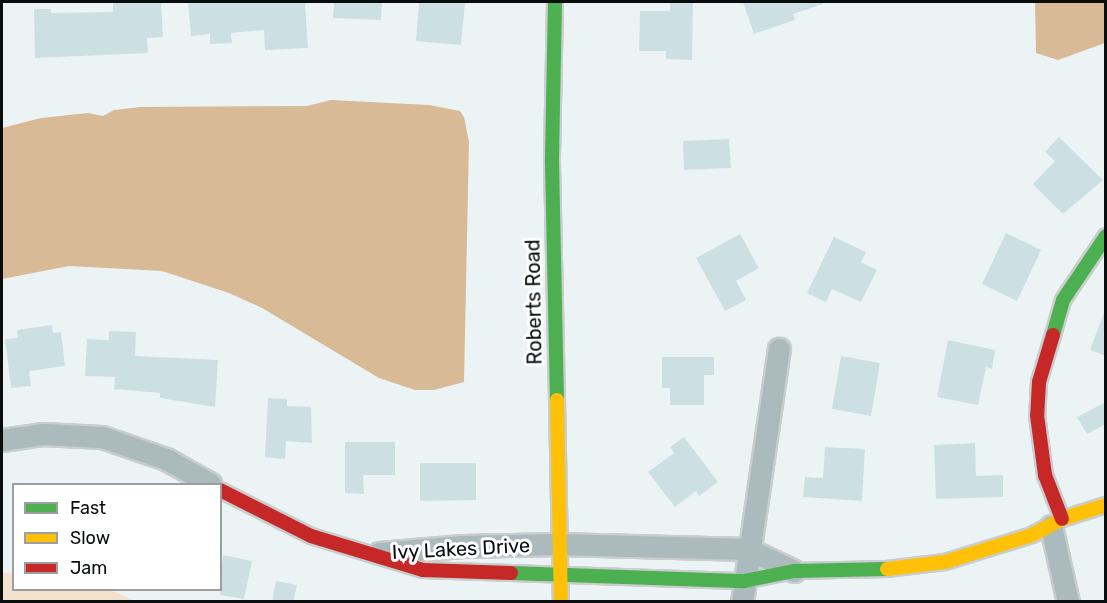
<!DOCTYPE html>
<html>
<head>
<meta charset="utf-8">
<style>
  body { margin:0 }
  #map { position:relative; width:1107px; height:603px; overflow:hidden; background:#ecf3f4; font-family:Rubik,sans-serif }
  div>[style] { position:absolute }
  .green>* { inset:0; background:#f2e1cd }
  .water>* { inset:0; background:#d8ba96 }
  .building>* { inset:0; background:#cce0e4 }
  .roads { filter:drop-shadow(2px 0 #c9cdce) drop-shadow(-2px 0 #c9cdce) drop-shadow(0 2px #c9cdce) drop-shadow(0 -2px #c9cdce) }
  .street>* { height:21px; margin:-10.5px; padding:0 10.5px; transform-origin:10.5px; border-radius:10.5px; background:#abbabd }
  .fast>* { height:14px; margin:-7px; padding:0 7px; transform-origin:7px; border-radius:7px; background:#4caf50 }
  .slow>* { height:14px; margin:-7px; padding:0 7px; transform-origin:7px; border-radius:7px; background:#ffc107 }
  .jam>* { height:14px; margin:-7px; padding:0 7px; transform-origin:7px; border-radius:7px; background:#c62828 }
  span { translate:-50% -50%; white-space:nowrap; text-align:center; line-height:1.15; -webkit-text-stroke:6px #fff; paint-order:stroke }
  .street-label { font-size:20px; color:#090d0e }
  .frame { position:absolute; inset:0; border:3px solid #090d0e; pointer-events:none }
  .legend { position:absolute; left:12px; top:483px; width:210px; height:108px; box-sizing:border-box; background:#fff; border:2px solid #9d9e9f; margin:0; padding:8px 10px; list-style:none; font-size:18px; color:#090d0e }
  .legend li { display:flex; align-items:center; gap:12px; height:30px }
  .legend b { width:30px; border:2px solid #9d9e9f }
</style>
</head>
<body>
<div id="map">
  <div class="green">
    <i style="clip-path:polygon(2px 572px,13px 574px,14px 590px,110px 590px,136px 601px,2px 601px)"></i>
  </div>
  <div class="water">
    <i style="clip-path:polygon(1035px 2px,1105px 2px,1105px 43px,1058px 60px,1036px 53px)"></i>
    <i style="clip-path:polygon(331px 100px,429px 105px,460px 111px,464px 117px,469px 142px,464px 382px,434px 390px,415px 390px,379px 378px,262px 308px,229px 293px,162px 271px,69px 266px,2px 279px,2px 128px,41px 118px,88px 113px,103px 116px,114px 110px,140px 107px,307px 106px)"></i>
  </div>
  <div class="building">
    <i style="clip-path:polygon(113px 2px,161px 2px,163px 37px,147px 38px,148px 53px,35px 58px,34px 9px,51px 9px,51px 13px,113px 12px)"></i>
    <i style="clip-path:polygon(188px 2px,305px 2px,308px 48px,265px 50px,264px 30px,231px 33px,232px 43px,210px 44px,210px 34px,191px 36px)"></i>
    <i style="clip-path:polygon(334px 2px,382px 2px,381px 20px,333px 18px)"></i>
    <i style="clip-path:polygon(419px 2px,465px 2px,461px 45px,416px 41px)"></i>
    <i style="clip-path:polygon(670px 2px,693px 2px,692px 60px,666px 59px,666px 51px,639px 51px,640px 11px,670px 11px)"></i>
    <i style="clip-path:polygon(743px 2px,823px 2px,823px 4px,793px 14px,795px 20px,754px 34px)"></i>
    <i style="clip-path:polygon(1059px 137px,1103px 180px,1063px 214px,1033px 184px,1055px 161px,1045px 152px)"></i>
    <i style="clip-path:polygon(729px 139px,731px 168px,684px 170px,683px 141px)"></i>
    <i style="clip-path:polygon(1006px 233px,1041px 250px,1017px 301px,982px 284px)"></i>
    <i style="clip-path:polygon(740px 234px,759px 268px,736px 281px,746px 300px,725px 311px,696px 258px)"></i>
    <i style="clip-path:polygon(834px 237px,866px 252px,861px 262px,877px 270px,861px 302px,832px 289px,826px 302px,807px 293px)"></i>
    <i style="clip-path:polygon(1104px 313px,1106px 313px,1106px 356px,1090px 350px)"></i>
    <i style="clip-path:polygon(52px 325px,53px 333px,61px 332px,65px 366px,29px 371px,31px 386px,11px 388px,5px 339px,18px 338px,17px 330px)"></i>
    <i style="clip-path:polygon(109px 331px,136px 332px,135px 356px,218px 360px,215px 407px,160px 398px,160px 393px,114px 389px,115px 377px,85px 376px,87px 339px,109px 340px)"></i>
    <i style="clip-path:polygon(948px 340px,995px 350px,992px 369px,986px 367px,978px 405px,937px 397px)"></i>
    <i style="clip-path:polygon(841px 356px,880px 363px,871px 416px,832px 409px)"></i>
    <i style="clip-path:polygon(662px 357px,714px 357px,714px 375px,704px 375px,704px 405px,670px 405px,670px 388px,662px 388px)"></i>
    <i style="clip-path:polygon(268px 398px,287px 399px,287px 406px,311px 407px,312px 443px,286px 441px,285px 459px,265px 457px)"></i>
    <i style="clip-path:polygon(1106px 402px,1106px 424px,1087px 434px,1077px 417px)"></i>
    <i style="clip-path:polygon(684px 437px,718px 482px,699px 496px,696px 491px,675px 507px,648px 472px,674px 453px,670px 447px)"></i>
    <i style="clip-path:polygon(345px 442px,395px 442px,395px 475px,363px 475px,364px 494px,345px 493px)"></i>
    <i style="clip-path:polygon(975px 443px,976px 476px,1003px 475px,1003px 497px,936px 499px,934px 445px)"></i>
    <i style="clip-path:polygon(825px 447px,865px 449px,862px 501px,803px 497px,805px 477px,823px 478px)"></i>
    <i style="clip-path:polygon(420px 463px,476px 463px,476px 500px,420px 501px)"></i>
    <i style="clip-path:polygon(223px 555px,252px 561px,244px 599px,220px 595px)"></i>
    <i style="clip-path:polygon(276px 581px,297px 585px,293px 602px,272px 602px)"></i>
  </div>
  <div class="roads">
    <div class="street">
      <i style="left:2px;top:440px;width:40px;rotate:-8.5deg"></i>
      <i style="left:42px;top:434px;width:60px;rotate:2.9deg"></i>
      <i style="left:102px;top:437px;width:68px;rotate:19deg"></i>
      <i style="left:166px;top:459px;width:51px;rotate:29.1deg"></i>
      <i style="left:1051px;top:526px;width:78px;rotate:77.4deg"></i>
      <i style="left:379px;top:553px;width:84px;rotate:-4.8deg"></i>
      <i style="left:463px;top:546px;width:95px;rotate:-1.2deg"></i>
      <i style="left:558px;top:544px;width:190px;rotate:1.5deg"></i>
      <i style="left:748px;top:549px;width:51px;rotate:25.6deg"></i>
      <i style="left:742px;top:602px;width:256px;rotate:-81.7deg"></i>
    </div>
    <div class="fast">
      <i style="left:555px;top:2px;width:160px;rotate:91.1deg"></i>
      <i style="left:552px;top:162px;width:238px;rotate:88.8deg"></i>
      <i style="left:1053px;top:335px;width:36px;rotate:-74deg"></i>
      <i style="left:1063px;top:300px;width:77px;rotate:-56.1deg"></i>
      <i style="left:511px;top:573px;width:233px;rotate:2deg"></i>
      <i style="left:744px;top:581px;width:51px;rotate:-11.3deg"></i>
      <i style="left:794px;top:571px;width:93px;rotate:-1.2deg"></i>
    </div>
    <div class="slow">
      <i style="left:557px;top:400px;width:202px;rotate:88.9deg"></i>
      <i style="left:887px;top:569px;width:58px;rotate:-6.9deg"></i>
      <i style="left:945px;top:562px;width:91px;rotate:-17.2deg"></i>
      <i style="left:1032px;top:535px;width:34px;rotate:-28deg"></i>
      <i style="left:1062px;top:519px;width:46px;rotate:-17.7deg"></i>
    </div>
    <div class="jam">
      <i style="left:1053px;top:335px;width:49px;rotate:106.6deg"></i>
      <i style="left:1039px;top:382px;width:33px;rotate:93deg"></i>
      <i style="left:1037px;top:415px;width:61px;rotate:82.4deg"></i>
      <i style="left:1045px;top:475px;width:47px;rotate:68.9deg"></i>
      <i style="left:220px;top:490px;width:102px;rotate:26.8deg"></i>
      <i style="left:311px;top:536px;width:117px;rotate:16.9deg"></i>
      <i style="left:423px;top:570px;width:88px;rotate:2deg"></i>
    </div>
  </div>
  <div class="street-label">
    <span style="left:534px;top:302px;rotate:-91deg">Roberts Road</span>
    <span style="left:461px;top:549px;rotate:-3deg">Ivy Lakes Drive</span>
  </div>
  <div class="frame"></div>
  <ul class="legend">
  <li><b style="height:8px;background:#4caf50"></b>Fast</li>
  <li><b style="height:8px;background:#ffc107"></b>Slow</li>
  <li><b style="height:8px;background:#c62828"></b>Jam</li>
  </ul>
</div>
</body>
</html>
